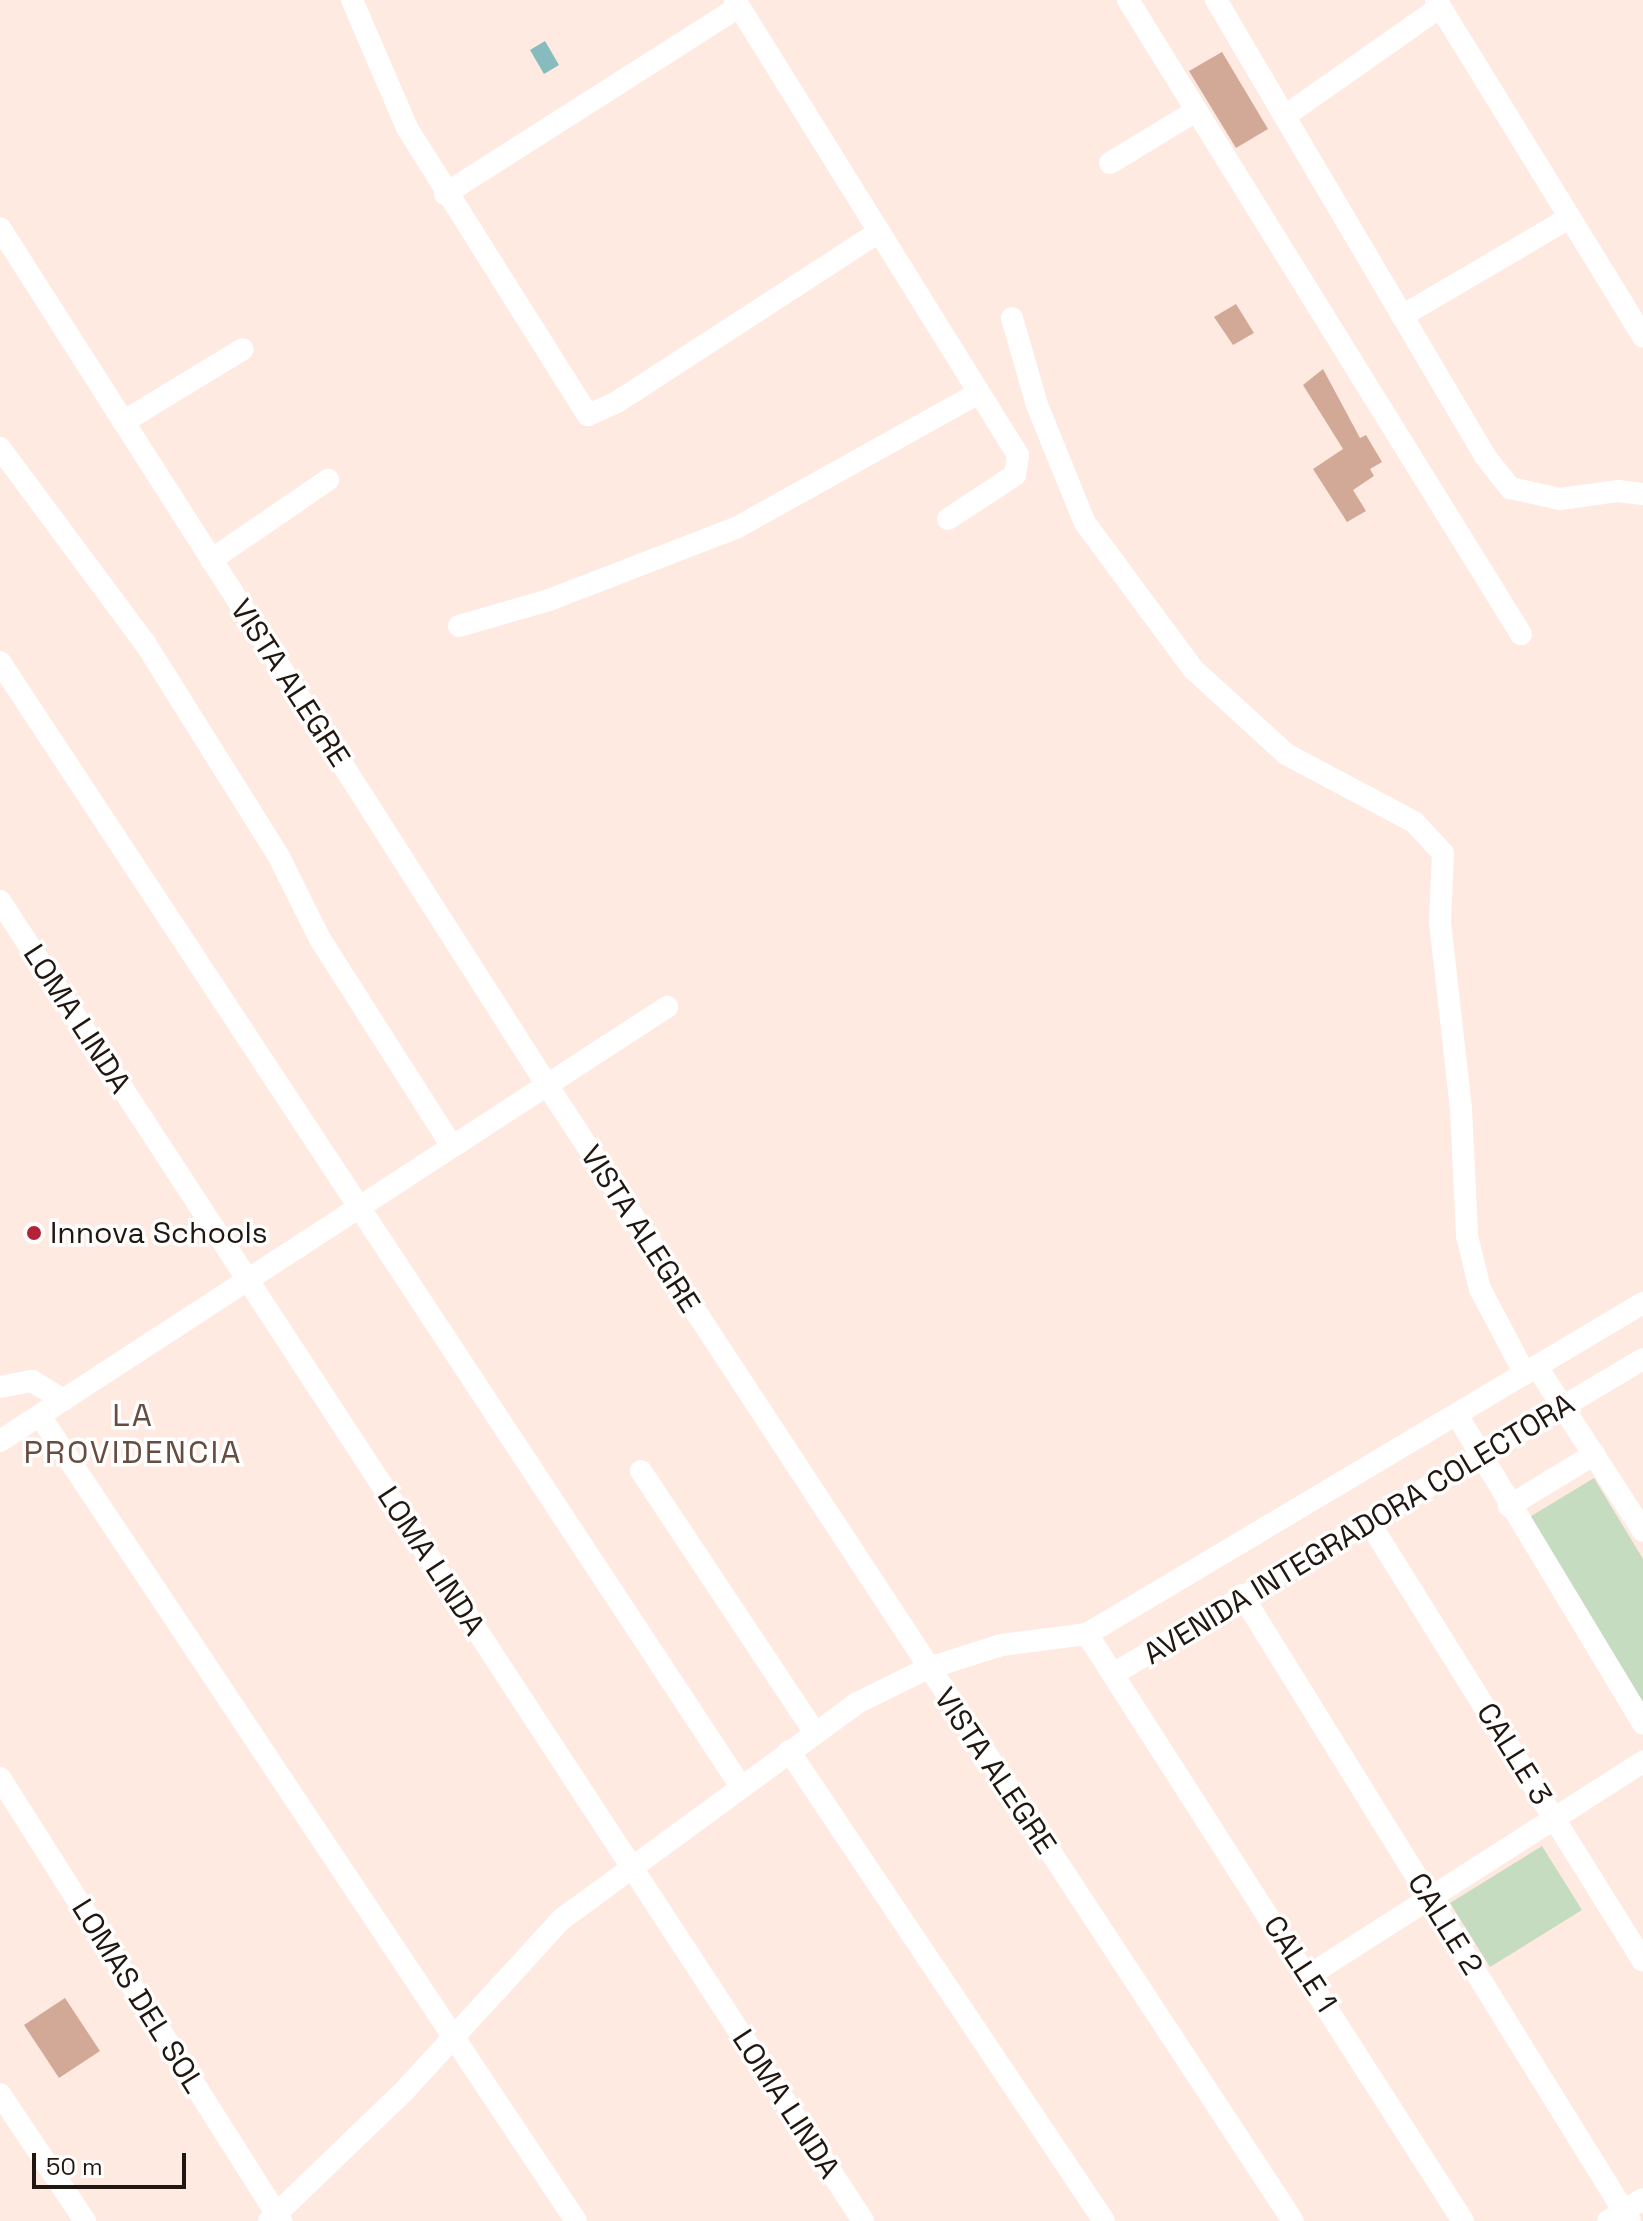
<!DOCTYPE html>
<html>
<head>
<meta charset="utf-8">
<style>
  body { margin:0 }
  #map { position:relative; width:1643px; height:2221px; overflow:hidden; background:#ffeae1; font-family:"Space Grotesk",sans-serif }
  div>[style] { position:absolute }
  .green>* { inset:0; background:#c5dcc0 }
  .water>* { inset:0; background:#87bcbf }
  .building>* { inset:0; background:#d2a997 }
  .minor>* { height:22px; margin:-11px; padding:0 11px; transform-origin:11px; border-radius:11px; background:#fff }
  .dots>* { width:22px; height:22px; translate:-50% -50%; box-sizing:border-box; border:4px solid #fff; border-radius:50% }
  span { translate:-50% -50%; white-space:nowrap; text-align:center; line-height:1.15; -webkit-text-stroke:7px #fff; paint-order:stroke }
  .street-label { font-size:30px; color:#211610 }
  .poi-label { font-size:30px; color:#211610 }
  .left { translate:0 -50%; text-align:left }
  .neighbourhood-label { font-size:32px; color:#684c40; letter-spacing:2px }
  .scale { position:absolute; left:32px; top:2153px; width:154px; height:36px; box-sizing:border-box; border:4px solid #211610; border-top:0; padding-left:10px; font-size:24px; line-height:28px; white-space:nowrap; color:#211610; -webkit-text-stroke:6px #fff; paint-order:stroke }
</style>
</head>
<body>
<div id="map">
  <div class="green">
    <i style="clip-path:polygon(1594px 1478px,1643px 1559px,1643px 1702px,1528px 1518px)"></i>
    <i style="clip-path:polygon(1542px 1846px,1582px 1910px,1490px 1967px,1450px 1903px)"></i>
  </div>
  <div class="water">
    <i style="clip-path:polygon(545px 41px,559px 65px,544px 74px,530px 50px)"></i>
  </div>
  <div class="building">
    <i style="clip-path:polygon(1222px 52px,1268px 129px,1236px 148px,1189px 71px)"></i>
    <i style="clip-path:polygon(1236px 304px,1254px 333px,1233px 345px,1214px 317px)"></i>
    <i style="clip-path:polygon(1323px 369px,1360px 438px,1366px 435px,1382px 462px,1370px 469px,1374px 476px,1353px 490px,1366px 511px,1347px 522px,1313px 469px,1343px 449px,1303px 385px)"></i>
    <i style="clip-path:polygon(65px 1998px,100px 2051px,59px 2078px,24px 2025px)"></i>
  </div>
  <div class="minor">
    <i style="left:352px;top:0;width:139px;rotate:66.7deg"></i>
    <i style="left:407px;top:128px;width:339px;rotate:57.8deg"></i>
    <i style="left:588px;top:415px;width:32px;rotate:-24deg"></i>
    <i style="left:617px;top:402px;width:309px;rotate:-33deg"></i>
    <i style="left:735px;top:0;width:536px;rotate:58.12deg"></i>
    <i style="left:1018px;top:455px;width:20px;rotate:99deg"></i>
    <i style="left:1015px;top:475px;width:80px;rotate:146.7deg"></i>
    <i style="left:1128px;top:0;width:746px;rotate:58.21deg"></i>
    <i style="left:1216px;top:0;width:529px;rotate:59.46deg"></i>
    <i style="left:1485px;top:456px;width:41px;rotate:52deg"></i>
    <i style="left:1510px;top:488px;width:51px;rotate:12.4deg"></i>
    <i style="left:1560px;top:499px;width:59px;rotate:-7.9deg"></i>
    <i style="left:1618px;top:491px;width:25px;rotate:7deg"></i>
    <i style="left:1436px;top:0;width:395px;rotate:58.4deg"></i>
    <i style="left:1285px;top:116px;width:189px;rotate:-35.1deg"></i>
    <i style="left:1110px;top:163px;width:100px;rotate:-31.2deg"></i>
    <i style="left:445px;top:194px;width:348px;rotate:-32.5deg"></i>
    <i style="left:0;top:228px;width:1017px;rotate:57.45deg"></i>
    <i style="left:547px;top:1085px;width:1359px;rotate:56.71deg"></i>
    <i style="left:1402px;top:316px;width:194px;rotate:-30.4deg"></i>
    <i style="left:1012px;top:318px;width:91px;rotate:74deg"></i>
    <i style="left:1037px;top:405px;width:127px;rotate:67.9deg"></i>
    <i style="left:1085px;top:523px;width:182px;rotate:53.5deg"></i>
    <i style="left:1193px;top:669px;width:126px;rotate:42.4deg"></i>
    <i style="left:1286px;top:754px;width:145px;rotate:28deg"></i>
    <i style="left:1414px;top:822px;width:42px;rotate:46.9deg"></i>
    <i style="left:1443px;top:853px;width:69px;rotate:92.5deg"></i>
    <i style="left:1440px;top:922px;width:187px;rotate:83.6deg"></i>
    <i style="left:1461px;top:1108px;width:128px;rotate:87.3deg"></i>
    <i style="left:1467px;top:1236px;width:55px;rotate:76.2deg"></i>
    <i style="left:1480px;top:1289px;width:96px;rotate:62.1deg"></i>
    <i style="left:123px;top:422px;width:140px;rotate:-31.3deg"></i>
    <i style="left:0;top:448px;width:243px;rotate:53.4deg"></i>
    <i style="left:145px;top:643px;width:250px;rotate:57.9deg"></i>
    <i style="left:278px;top:855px;width:94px;rotate:63.4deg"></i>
    <i style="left:320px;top:939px;width:246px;rotate:57.5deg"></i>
    <i style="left:211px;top:560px;width:142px;rotate:-34.4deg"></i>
    <i style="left:459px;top:626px;width:94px;rotate:-16.1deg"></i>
    <i style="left:549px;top:600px;width:200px;rotate:-21.1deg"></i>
    <i style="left:736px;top:528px;width:278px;rotate:-29.1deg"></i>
    <i style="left:0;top:662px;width:1348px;rotate:56.62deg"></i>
    <i style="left:0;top:901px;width:1577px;rotate:56.82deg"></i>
    <i style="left:1537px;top:1367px;width:195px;rotate:57.1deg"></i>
    <i style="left:0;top:1387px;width:33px;rotate:-11deg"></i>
    <i style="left:32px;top:1381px;width:37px;rotate:31deg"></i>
    <i style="left:1457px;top:1415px;width:360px;rotate:58.9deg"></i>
    <i style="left:40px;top:1416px;width:967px;rotate:56.34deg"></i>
    <i style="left:0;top:1441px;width:796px;rotate:-33.05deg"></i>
    <i style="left:641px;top:1471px;width:315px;rotate:56.4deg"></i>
    <i style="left:1509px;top:1506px;width:100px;rotate:-31.2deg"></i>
    <i style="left:1369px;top:1522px;width:517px;rotate:58.03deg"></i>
    <i style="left:1242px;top:1595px;width:736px;rotate:58.21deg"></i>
    <i style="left:1087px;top:1634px;width:697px;rotate:57.36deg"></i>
    <i style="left:1115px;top:1673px;width:614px;rotate:-30.74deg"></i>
    <i style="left:789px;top:1751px;width:566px;rotate:56.17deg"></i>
    <i style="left:0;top:1778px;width:525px;rotate:57.61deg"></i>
    <i style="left:1308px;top:1976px;width:398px;rotate:-32.6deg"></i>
    <i style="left:0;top:2094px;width:153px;rotate:56.2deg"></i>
    <i style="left:269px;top:2221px;width:190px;rotate:-43.9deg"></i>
    <i style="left:406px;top:2089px;width:231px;rotate:-47.5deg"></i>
    <i style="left:562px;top:1919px;width:366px;rotate:-36.2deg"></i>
    <i style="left:857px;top:1703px;width:77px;rotate:-26.2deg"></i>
    <i style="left:926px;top:1669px;width:79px;rotate:-17.7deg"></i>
    <i style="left:1001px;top:1645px;width:87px;rotate:-7.3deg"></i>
    <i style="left:1087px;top:1634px;width:647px;rotate:-30.77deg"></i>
    <i style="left:1608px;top:2221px;width:41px;rotate:-32.2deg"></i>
  </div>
  <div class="dots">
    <i style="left:34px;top:1233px;background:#b42235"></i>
  </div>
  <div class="street-label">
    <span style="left:290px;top:683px;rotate:57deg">VISTA ALEGRE</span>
    <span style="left:77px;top:1019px;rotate:57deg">LOMA LINDA</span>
    <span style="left:640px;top:1229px;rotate:57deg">VISTA ALEGRE</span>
    <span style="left:1359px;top:1529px;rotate:-31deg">AVENIDA INTEGRADORA COLECTORA</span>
    <span style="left:431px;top:1561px;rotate:57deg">LOMA LINDA</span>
    <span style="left:1514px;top:1754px;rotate:58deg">CALLE 3</span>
    <span style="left:995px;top:1771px;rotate:56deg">VISTA ALEGRE</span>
    <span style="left:1445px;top:1924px;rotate:58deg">CALLE 2</span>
    <span style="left:1300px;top:1964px;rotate:57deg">CALLE 1</span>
    <span style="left:138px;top:1996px;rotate:58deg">LOMAS DEL SOL</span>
    <span style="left:786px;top:2104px;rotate:57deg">LOMA LINDA</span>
  </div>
  <div class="poi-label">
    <span class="left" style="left:50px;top:1233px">Innova Schools</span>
  </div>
  <div class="neighbourhood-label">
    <span style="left:133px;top:1434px">LA<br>PROVIDENCIA</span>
  </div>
  <div class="scale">50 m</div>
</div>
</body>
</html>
